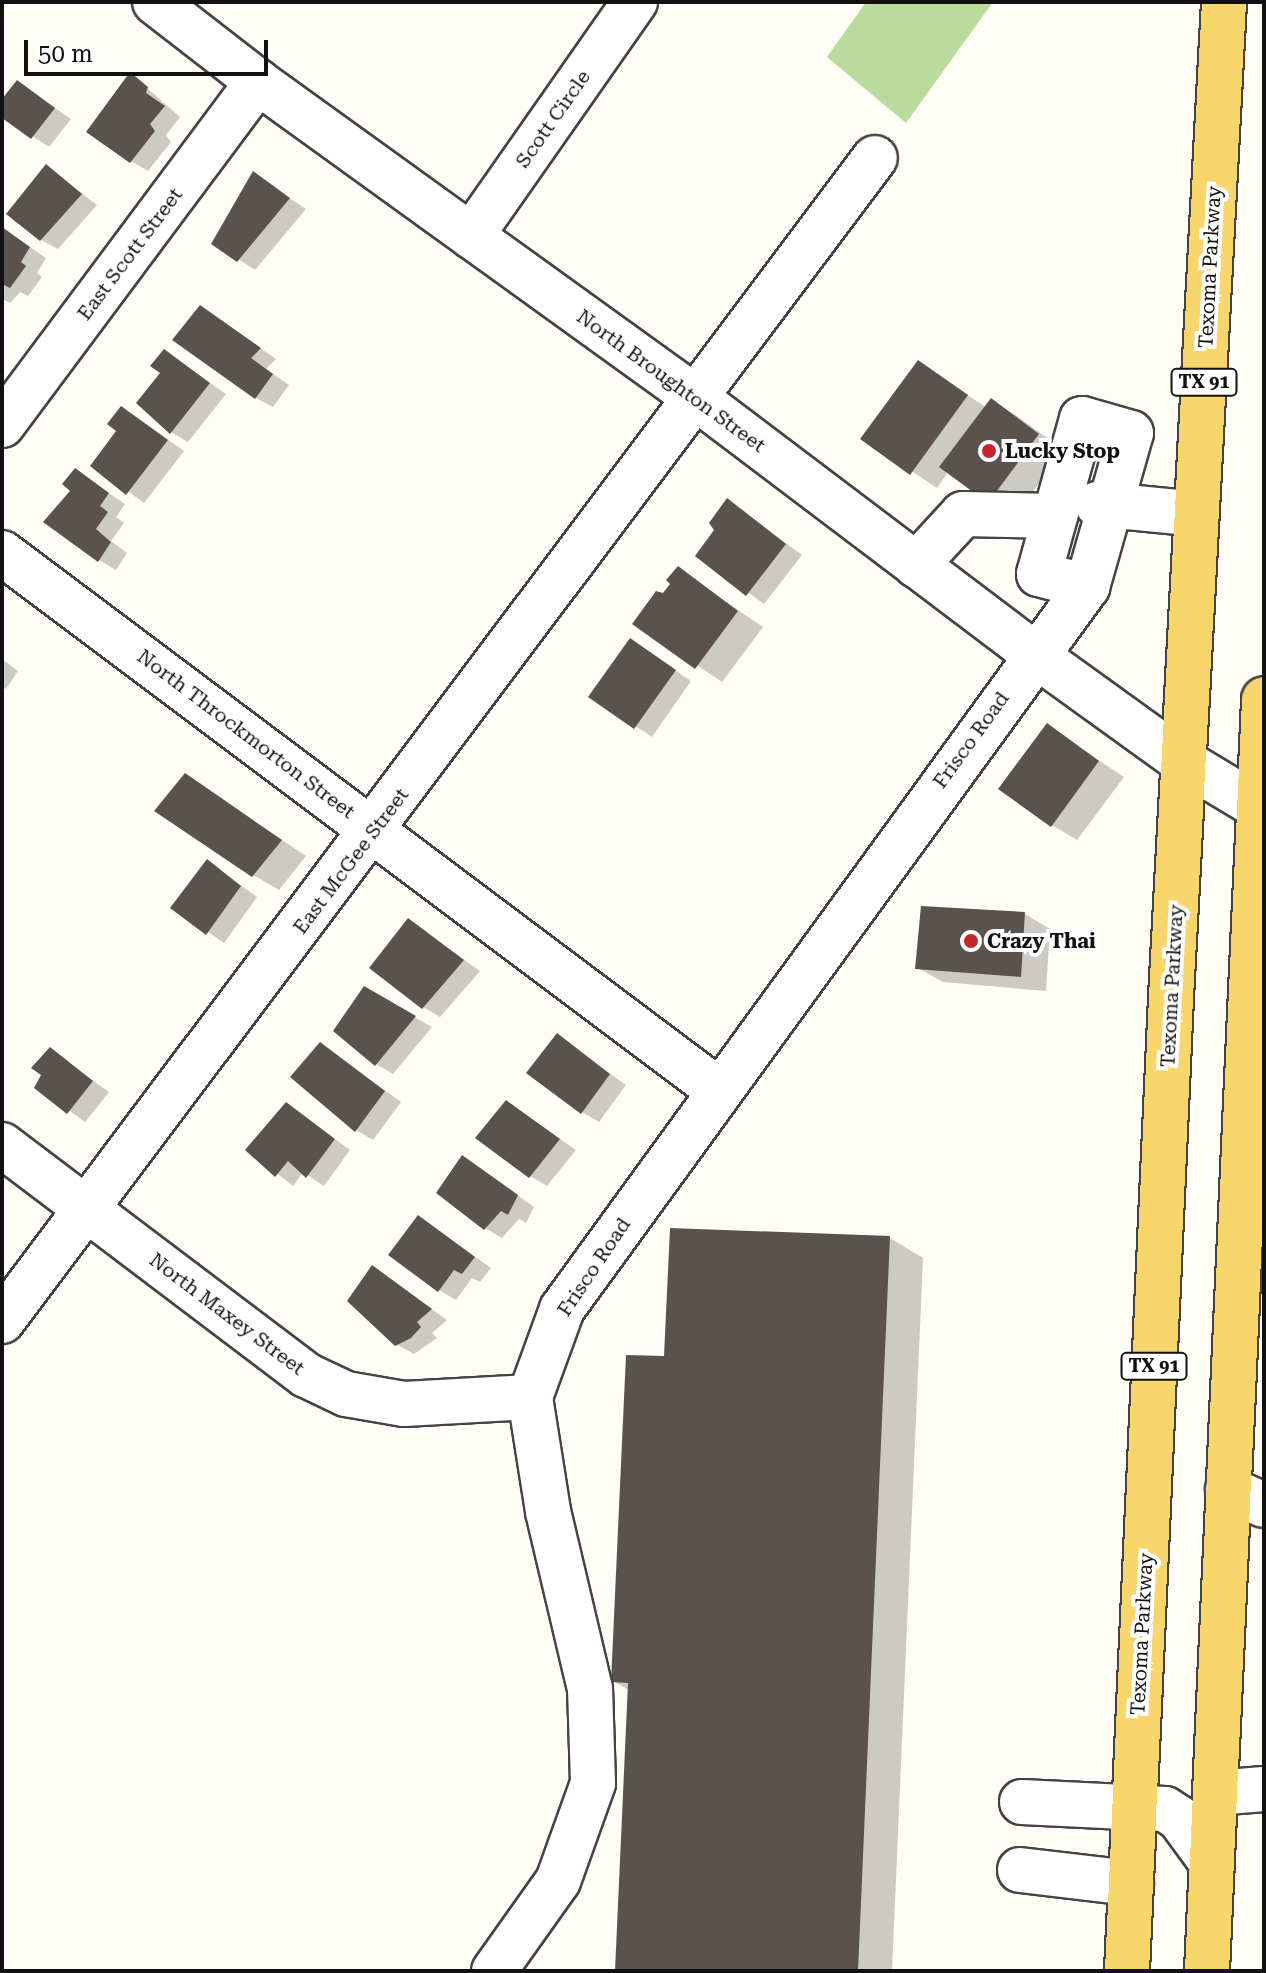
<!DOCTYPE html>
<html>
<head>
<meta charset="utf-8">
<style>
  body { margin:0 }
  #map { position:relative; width:1266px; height:1973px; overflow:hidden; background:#fffdf5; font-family:"Roboto Serif",serif }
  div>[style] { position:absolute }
  .forest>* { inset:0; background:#b9dc9c }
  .shadow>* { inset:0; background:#0003 }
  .building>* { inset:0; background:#5a524d }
  .roads { filter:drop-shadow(2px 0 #444) drop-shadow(-2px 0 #444) drop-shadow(0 2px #444) drop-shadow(0 -2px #444) }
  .minor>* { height:44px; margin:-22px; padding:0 22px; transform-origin:22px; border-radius:22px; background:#fff }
  .major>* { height:44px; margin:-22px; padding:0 22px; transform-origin:22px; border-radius:22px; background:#f9d66b }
  .dots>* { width:22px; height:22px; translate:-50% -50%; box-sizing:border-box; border:4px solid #fff; border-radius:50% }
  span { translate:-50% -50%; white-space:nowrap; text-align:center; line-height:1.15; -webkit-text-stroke:8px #fff; paint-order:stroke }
  .shield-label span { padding:2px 6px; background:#fff; border:2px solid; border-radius:6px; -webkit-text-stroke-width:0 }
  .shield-label { font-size:18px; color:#111; font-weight:700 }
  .street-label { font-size:20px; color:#111 }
  .poi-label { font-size:20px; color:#111; font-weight:700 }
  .left { translate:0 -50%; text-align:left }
  .frame { position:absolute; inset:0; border:4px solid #111; pointer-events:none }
  .scale { position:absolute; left:24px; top:40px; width:244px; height:36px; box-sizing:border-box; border:4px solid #111; border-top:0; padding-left:10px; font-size:24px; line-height:28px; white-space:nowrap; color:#111; -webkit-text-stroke:6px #fff; paint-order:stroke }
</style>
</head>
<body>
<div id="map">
  <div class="forest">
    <i style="clip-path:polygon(866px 2px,993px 2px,906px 123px,827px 57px)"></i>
  </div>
  <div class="shadow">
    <i style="clip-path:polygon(131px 74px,180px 117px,166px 135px,171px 142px,148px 171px,131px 161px)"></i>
    <i style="clip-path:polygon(17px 82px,71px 119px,49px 147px,2px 116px,2px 102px)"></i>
    <i style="clip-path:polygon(47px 167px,97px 205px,58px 249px,41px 240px)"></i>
    <i style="clip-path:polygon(253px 174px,306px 209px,255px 270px,214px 243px)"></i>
    <i style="clip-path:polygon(2px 228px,46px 258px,37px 273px,42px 277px,28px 296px,20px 292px,10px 303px,2px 299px)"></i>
    <i style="clip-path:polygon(201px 307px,276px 359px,266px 369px,289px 385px,273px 407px,256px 398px)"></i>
    <i style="clip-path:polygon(165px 352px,226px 394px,188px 442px,171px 432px)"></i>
    <i style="clip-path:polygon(918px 362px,987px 408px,992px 401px,1017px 416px,1064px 450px,1014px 517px,948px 472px,937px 488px,863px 439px)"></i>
    <i style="clip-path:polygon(139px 419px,184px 451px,144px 503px,93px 465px)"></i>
    <i style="clip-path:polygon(76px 471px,125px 504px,116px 517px,124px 523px,111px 541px,127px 553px,116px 570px,99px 560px)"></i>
    <i style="clip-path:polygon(728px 501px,802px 555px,764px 604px,697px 555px,717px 530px)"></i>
    <i style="clip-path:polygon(678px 569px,763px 627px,722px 682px,635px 623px,673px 584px)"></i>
    <i style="clip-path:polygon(631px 640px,691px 681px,652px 737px,591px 697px)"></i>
    <i style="clip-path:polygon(2px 659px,18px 671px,6px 689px,2px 686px)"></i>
    <i style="clip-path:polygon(1047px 726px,1124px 777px,1077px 840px,1052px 825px)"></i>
    <i style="clip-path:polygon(185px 776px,306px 856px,279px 890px,253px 875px)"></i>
    <i style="clip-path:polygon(208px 862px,257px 897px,224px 943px,172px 907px)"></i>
    <i style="clip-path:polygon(1025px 914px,1050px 929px,1046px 991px,943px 982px,918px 968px)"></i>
    <i style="clip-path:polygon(408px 920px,480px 971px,440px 1017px,423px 1007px)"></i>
    <i style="clip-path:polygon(365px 989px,432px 1027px,393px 1074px,376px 1064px)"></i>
    <i style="clip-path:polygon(557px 1036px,626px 1085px,599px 1122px,582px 1112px)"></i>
    <i style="clip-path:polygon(320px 1044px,401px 1102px,373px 1140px,356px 1130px)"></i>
    <i style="clip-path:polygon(50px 1050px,109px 1092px,85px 1122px,37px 1087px)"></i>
    <i style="clip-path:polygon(507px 1102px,576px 1150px,547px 1186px,530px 1176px)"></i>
    <i style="clip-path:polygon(286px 1104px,350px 1150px,324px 1186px,303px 1172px,293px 1186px,248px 1150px)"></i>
    <i style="clip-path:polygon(480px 1168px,534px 1207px,526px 1223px,519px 1219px,502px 1238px,485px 1228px)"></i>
    <i style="clip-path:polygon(419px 1217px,491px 1268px,480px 1282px,472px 1278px,456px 1300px,439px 1290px)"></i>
    <i style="clip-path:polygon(890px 1238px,923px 1258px,892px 1971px,617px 1971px,629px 1690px,613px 1681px,666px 1358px)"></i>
    <i style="clip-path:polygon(373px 1268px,447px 1320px,432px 1333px,437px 1338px,414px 1354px,396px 1344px)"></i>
  </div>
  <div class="building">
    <i style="clip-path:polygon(130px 72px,148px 87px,146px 93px,165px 106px,150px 124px,155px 131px,130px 163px,86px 132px)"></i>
    <i style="clip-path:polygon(17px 80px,55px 108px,31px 139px,2px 118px,2px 99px)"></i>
    <i style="clip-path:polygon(46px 164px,82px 194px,40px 241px,6px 214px)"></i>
    <i style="clip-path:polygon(253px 171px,290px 198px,237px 262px,211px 244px)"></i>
    <i style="clip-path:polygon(2px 227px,30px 247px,21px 262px,26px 266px,10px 288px,2px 284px)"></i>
    <i style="clip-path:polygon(200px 305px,261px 348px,251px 358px,273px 374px,255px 399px,172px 340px)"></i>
    <i style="clip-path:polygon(164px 349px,210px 383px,170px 434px,136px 403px,160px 373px,150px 366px)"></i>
    <i style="clip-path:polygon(918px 360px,968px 395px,910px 475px,860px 439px)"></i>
    <i style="clip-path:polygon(991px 398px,1039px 434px,988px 503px,939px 467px)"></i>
    <i style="clip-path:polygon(121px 406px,168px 440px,126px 495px,90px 466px,116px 431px,107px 424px)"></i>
    <i style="clip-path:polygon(75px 468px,109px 493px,100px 506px,108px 512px,96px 529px,111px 542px,98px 562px,43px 522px,70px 491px,62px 484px)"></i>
    <i style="clip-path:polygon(727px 498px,786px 544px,746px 596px,695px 556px,714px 530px,709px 523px)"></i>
    <i style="clip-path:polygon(678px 566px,738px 611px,695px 669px,632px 624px,656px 591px,663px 593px,670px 584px,666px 580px)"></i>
    <i style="clip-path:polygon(630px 638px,676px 670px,634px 729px,588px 697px)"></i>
    <i style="clip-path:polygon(1047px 723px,1099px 761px,1051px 827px,998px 789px)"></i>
    <i style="clip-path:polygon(185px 773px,282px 840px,252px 877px,154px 811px)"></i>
    <i style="clip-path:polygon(207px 859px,241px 886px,206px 935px,170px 908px)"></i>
    <i style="clip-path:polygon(921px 906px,1025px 912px,1021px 977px,915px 969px)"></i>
    <i style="clip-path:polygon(408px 918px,464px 960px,422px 1009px,369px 968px)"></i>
    <i style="clip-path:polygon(364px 986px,416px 1016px,375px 1066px,333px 1031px)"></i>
    <i style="clip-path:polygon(557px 1033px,610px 1074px,581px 1114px,526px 1073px)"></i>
    <i style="clip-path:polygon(320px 1042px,385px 1091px,355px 1132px,290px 1077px)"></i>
    <i style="clip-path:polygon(50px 1047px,93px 1081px,67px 1114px,34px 1088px,41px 1075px,31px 1068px)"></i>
    <i style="clip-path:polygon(506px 1100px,560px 1139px,529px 1178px,475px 1138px)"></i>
    <i style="clip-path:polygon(286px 1102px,335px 1139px,306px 1178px,288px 1161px,275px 1177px,245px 1150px)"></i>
    <i style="clip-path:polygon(462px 1155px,518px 1195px,508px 1215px,501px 1211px,484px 1230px,436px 1193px)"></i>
    <i style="clip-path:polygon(418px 1215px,475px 1257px,462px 1274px,454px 1270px,438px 1292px,388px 1255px)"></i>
    <i style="clip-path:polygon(670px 1228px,890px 1236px,858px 1971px,615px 1971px,628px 1683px,611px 1682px,626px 1355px,664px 1356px)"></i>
    <i style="clip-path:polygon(372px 1265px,432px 1309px,417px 1322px,421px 1327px,411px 1338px,395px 1346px,347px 1301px)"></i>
  </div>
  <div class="roads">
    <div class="minor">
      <i style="left:155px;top:2px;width:130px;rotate:37.8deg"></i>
      <i style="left:258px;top:82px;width:540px;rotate:35.81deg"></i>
      <i style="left:696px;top:398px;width:424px;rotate:37.1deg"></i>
      <i style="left:1034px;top:654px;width:185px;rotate:35.8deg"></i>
      <i style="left:1184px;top:762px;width:93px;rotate:31deg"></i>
      <i style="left:471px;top:236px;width:286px;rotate:-55deg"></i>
      <i style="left:2px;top:425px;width:428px;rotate:-53.3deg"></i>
      <i style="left:1097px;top:504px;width:100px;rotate:5.7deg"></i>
      <i style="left:2px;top:553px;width:895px;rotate:36.87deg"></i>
      <i style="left:916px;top:565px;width:69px;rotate:-47.3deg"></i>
      <i style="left:963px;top:514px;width:92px;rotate:1.2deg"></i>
      <i style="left:2px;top:1145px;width:381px;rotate:37.1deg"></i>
      <i style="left:306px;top:1375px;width:44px;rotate:25.4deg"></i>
      <i style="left:346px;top:1394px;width:59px;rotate:9.8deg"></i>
      <i style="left:404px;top:1404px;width:126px;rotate:-3.2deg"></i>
      <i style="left:2px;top:1321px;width:1454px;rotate:-53.11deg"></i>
      <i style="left:1228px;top:1489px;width:39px;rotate:24deg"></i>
      <i style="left:1215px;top:1793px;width:49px;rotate:-4.7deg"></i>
      <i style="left:1022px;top:1802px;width:143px;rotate:2.8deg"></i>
      <i style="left:1165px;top:1809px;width:17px;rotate:33deg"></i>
      <i style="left:1179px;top:1818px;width:56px;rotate:53.7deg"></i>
      <i style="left:1020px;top:1870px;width:112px;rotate:6.7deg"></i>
      <i style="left:494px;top:1971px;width:110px;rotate:-54.6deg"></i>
      <i style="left:558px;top:1881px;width:104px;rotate:-70.3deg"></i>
      <i style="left:593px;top:1783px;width:94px;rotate:-91.8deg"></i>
      <i style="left:590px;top:1689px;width:183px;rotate:-103.3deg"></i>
      <i style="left:548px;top:1511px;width:115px;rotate:-99deg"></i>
      <i style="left:530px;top:1397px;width:94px;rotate:-70deg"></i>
      <i style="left:562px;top:1309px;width:893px;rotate:-53.98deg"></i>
      <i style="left:1087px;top:587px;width:160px;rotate:-74.1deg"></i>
      <i style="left:1131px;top:433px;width:51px;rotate:-164.1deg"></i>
      <i style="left:1082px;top:419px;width:161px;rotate:105.5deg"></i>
      <i style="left:1039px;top:574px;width:50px;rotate:15.2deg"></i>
    </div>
    <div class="major">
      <i style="left:1127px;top:1971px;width:975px;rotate:-87.41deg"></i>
      <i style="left:1171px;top:997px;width:996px;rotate:-86.95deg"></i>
      <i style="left:1207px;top:1971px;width:1273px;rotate:-87.43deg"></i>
    </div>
  </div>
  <div class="dots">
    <i style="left:989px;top:451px;background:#c4262e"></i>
    <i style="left:971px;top:941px;background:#c4262e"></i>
  </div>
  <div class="shield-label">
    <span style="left:1204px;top:382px">TX 91</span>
    <span style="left:1154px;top:1366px">TX 91</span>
  </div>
  <div class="street-label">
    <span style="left:553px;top:119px;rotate:-55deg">Scott Circle</span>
    <span style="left:130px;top:254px;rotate:-53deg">East Scott Street</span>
    <span style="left:1210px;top:267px;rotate:-87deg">Texoma Parkway</span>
    <span style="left:671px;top:381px;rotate:36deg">North Broughton Street</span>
    <span style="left:246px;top:734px;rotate:37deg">North Throckmorton Street</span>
    <span style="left:971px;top:740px;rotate:-54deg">Frisco Road</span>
    <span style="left:351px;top:861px;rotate:-53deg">East McGee Street</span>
    <span style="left:1172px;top:986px;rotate:-87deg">Texoma Parkway</span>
    <span style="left:594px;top:1267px;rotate:-56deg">Frisco Road</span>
    <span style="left:227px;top:1314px;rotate:37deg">North Maxey Street</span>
    <span style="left:1142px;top:1634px;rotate:-87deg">Texoma Parkway</span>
  </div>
  <div class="poi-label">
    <span class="left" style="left:1005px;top:451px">Lucky Stop</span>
    <span class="left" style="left:987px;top:941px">Crazy Thai</span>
  </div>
  <div class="frame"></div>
  <div class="scale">50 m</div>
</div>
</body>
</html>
